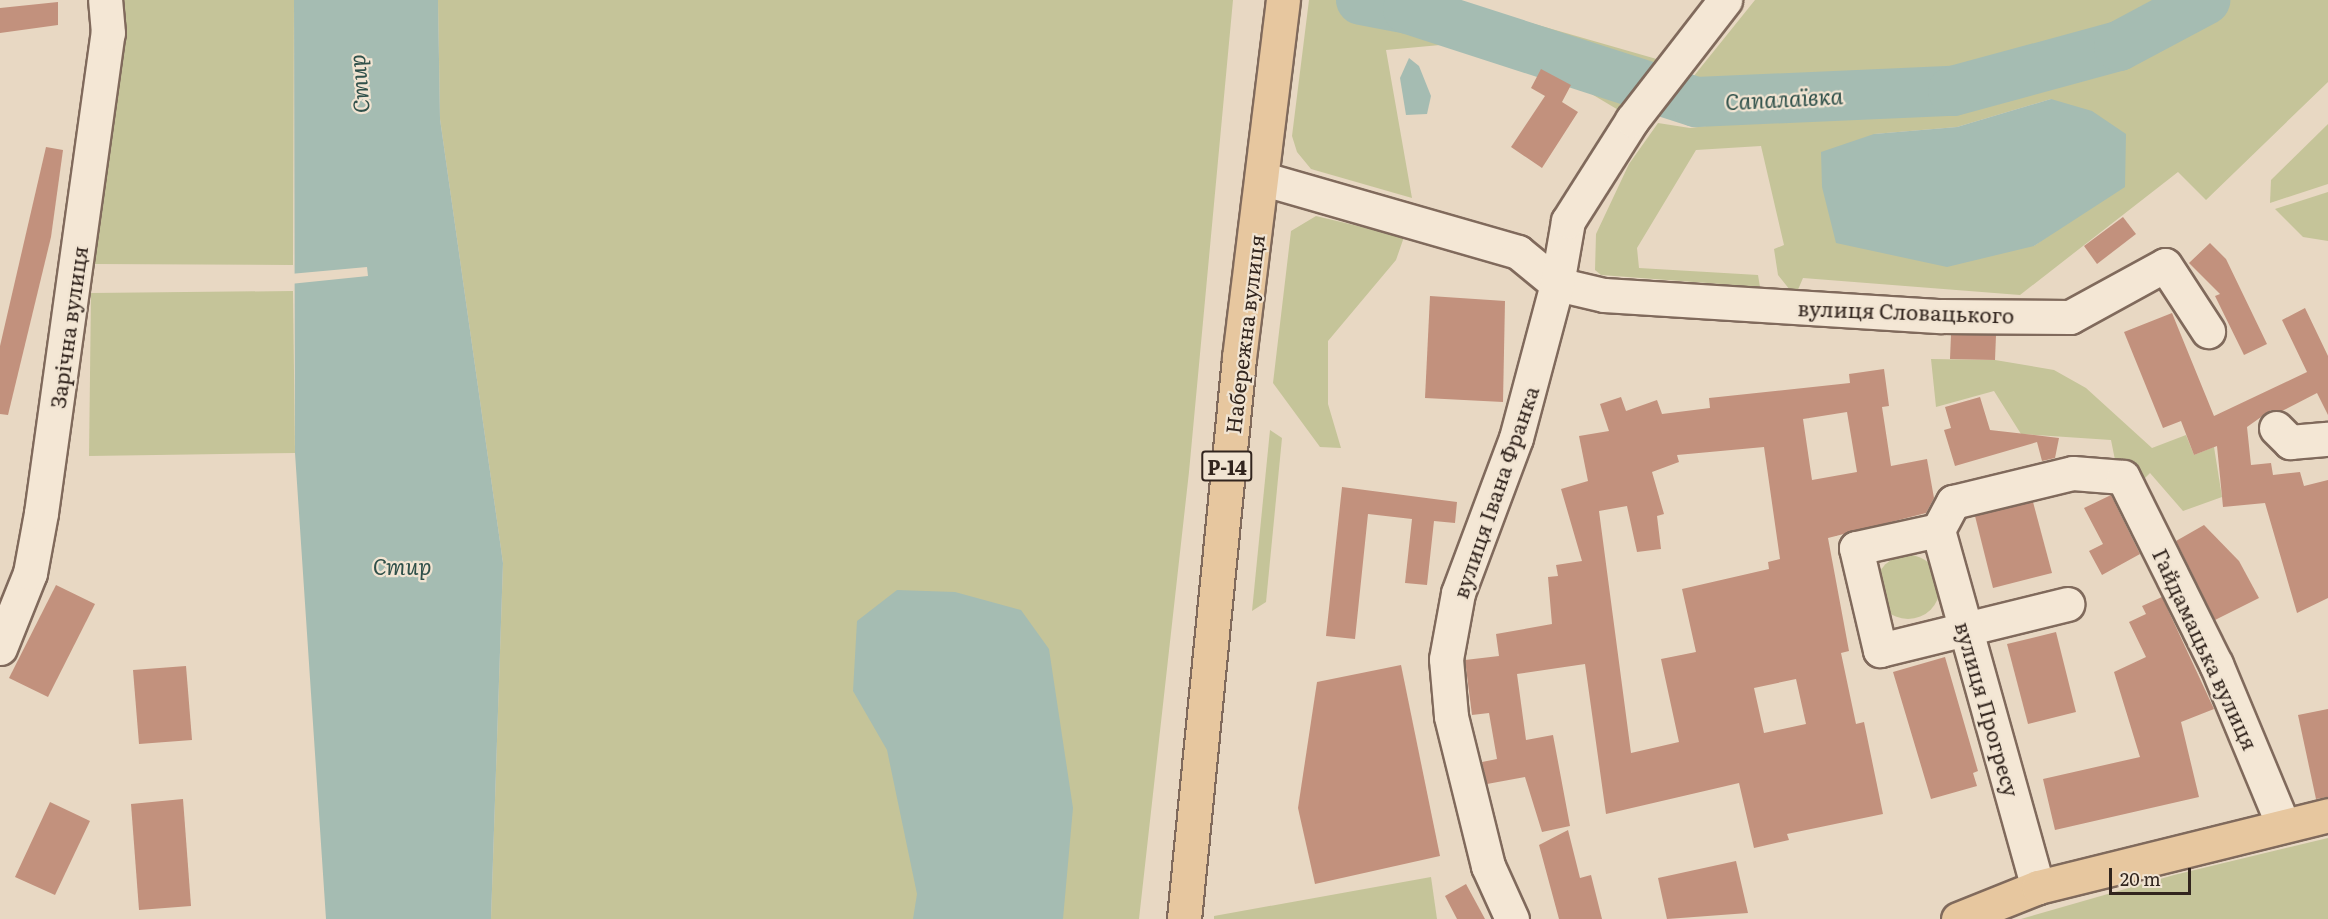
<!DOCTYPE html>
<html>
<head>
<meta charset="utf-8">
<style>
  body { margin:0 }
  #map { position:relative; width:2328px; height:919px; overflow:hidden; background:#e8d8c3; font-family:Literata,serif }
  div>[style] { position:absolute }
  .green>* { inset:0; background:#c5c499 }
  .round { border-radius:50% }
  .water>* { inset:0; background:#a5bcb2 }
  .pier>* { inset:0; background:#e8d8c3 }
  .river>* { height:50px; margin:-25px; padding:0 25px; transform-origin:25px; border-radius:25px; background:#a5bcb2 }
  .building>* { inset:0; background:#c2917d }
  .roads { filter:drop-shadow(2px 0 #806a5c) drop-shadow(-2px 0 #806a5c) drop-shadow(0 2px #806a5c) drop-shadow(0 -2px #806a5c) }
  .minor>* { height:33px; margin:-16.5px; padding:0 16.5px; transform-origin:16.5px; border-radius:16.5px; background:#f4e7d5 }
  .major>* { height:33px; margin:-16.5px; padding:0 16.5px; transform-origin:16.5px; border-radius:16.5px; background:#e7c79f }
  span { translate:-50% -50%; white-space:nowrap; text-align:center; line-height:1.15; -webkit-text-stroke:4.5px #f1e4d2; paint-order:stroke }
  .shield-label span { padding:2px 4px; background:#f1e4d2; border:2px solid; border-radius:4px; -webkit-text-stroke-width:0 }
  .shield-label { font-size:20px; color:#32251e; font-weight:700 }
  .street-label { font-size:21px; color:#32251e }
  .water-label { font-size:22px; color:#2f504a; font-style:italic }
  .scale { position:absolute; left:2109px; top:868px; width:82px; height:27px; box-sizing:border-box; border:3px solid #32251e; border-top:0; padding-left:8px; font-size:18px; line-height:21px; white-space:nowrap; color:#32251e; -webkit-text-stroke:4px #f1e4d2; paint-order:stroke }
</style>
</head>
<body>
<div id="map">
  <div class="green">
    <i style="clip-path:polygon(122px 0,294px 0,293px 265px,94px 264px,125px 33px)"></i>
    <i style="clip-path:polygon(438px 0,1233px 0,1189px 472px,1139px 919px,491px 919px,503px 563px,440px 119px)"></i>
    <i style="clip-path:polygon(1309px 0,1451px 0,1660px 60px,1620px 111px,1533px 59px,1451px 44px,1386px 50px,1412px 198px,1311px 169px,1297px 152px,1292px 136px)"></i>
    <i style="clip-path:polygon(evenodd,1755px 0,2328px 0,2328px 82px,2206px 200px,2178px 172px,2020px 295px,1803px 278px,1797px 292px,1790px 290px,1778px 275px,1774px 249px,1784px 245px,1761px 146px,1696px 150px,1637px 248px,1639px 268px,1758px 275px,1760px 287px,1601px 275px,1595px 270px,1596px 234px,1629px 164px,1658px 123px,1690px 128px,1781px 117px,1779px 81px,1713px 86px,1689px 82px,1755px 0,2051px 99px,2073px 218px,2034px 246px,1874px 134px,1957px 127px,2051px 99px)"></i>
    <i style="clip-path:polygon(2328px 124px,2328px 184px,2270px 203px,2271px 180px)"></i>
    <i style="clip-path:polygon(2328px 192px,2328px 241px,2303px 237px,2275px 209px)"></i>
    <i style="clip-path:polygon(1316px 216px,1404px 237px,1396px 260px,1328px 341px,1328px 404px,1341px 448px,1320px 447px,1273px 383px,1291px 231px)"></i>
    <i style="clip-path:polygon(293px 291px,295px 453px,89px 456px,91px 293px)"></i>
    <i style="clip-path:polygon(1931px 359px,1995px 360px,2054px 370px,2086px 388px,2152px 448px,2186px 435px,2194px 455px,2214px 447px,2222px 497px,2183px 511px,2150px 473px,2141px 482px,2115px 460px,2111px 440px,2021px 434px,1994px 391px,1936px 407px)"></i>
    <i style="clip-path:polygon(1270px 430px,1282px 438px,1266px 602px,1252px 611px)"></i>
    <i class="round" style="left:1876px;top:555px;width:64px;height:64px"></i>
    <i style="clip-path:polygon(2328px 838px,2328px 919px,2021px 919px,2174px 875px)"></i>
    <i style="clip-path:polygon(1431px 877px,1437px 919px,1214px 919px,1214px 916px)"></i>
  </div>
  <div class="water">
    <i style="clip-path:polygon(294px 0,438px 0,440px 119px,503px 563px,491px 919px,326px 919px,295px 453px)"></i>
    <i style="clip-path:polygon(1409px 58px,1419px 66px,1431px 96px,1427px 114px,1406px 115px,1400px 78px)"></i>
    <i style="clip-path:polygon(2051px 99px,2092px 111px,2126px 134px,2125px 187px,2034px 246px,1947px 267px,1836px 243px,1822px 187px,1821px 152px,1874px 134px,1957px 127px)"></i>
    <i style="clip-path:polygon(897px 590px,955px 592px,1021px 610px,1049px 649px,1073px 808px,1063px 919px,913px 919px,917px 894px,887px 750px,853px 691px,857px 621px)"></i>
  </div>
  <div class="pier">
    <i style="clip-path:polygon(367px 267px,368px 276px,290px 284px,290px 274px)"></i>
  </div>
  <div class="river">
    <i style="left:1361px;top:0;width:48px;rotate:10.8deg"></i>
    <i style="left:1408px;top:9px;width:303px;rotate:17.9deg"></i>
    <i style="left:1696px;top:102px;width:257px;rotate:-2.5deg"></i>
    <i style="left:1953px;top:91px;width:172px;rotate:-15.2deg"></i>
    <i style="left:2119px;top:46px;width:98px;rotate:-28.1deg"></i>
  </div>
  <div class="building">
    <i style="clip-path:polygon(58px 2px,58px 25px,0 33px,0 8px)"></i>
    <i style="clip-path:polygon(1541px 69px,1571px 85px,1562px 102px,1578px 112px,1542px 168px,1511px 147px,1545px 96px,1531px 88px)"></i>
    <i style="clip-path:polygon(46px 147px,63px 150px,51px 237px,8px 415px,0 414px,0 346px)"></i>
    <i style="clip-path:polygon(2123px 217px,2136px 234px,2097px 264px,2084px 246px)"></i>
    <i style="clip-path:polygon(2210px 243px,2226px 259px,2267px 344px,2244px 355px,2215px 296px,2220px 294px,2189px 263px)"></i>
    <i style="clip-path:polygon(1430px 296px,1505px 301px,1503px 402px,1425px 398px)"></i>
    <i style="clip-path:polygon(2305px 308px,2328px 356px,2328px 415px,2317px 393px,2282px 411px,2271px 410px,2247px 427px,2251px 465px,2271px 463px,2273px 475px,2300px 472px,2304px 486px,2328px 480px,2328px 598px,2297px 613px,2265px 503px,2223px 507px,2217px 446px,2194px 455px,2181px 421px,2163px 428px,2124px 332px,2172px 313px,2214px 416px,2307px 372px,2282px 320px)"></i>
    <i style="clip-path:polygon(1951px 335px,1996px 335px,1995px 360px,1950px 359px)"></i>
    <i style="clip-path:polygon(evenodd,1884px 369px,1889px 406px,1882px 407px,1891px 466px,1927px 459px,1934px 498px,1926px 513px,1828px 538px,1849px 651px,1841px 653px,1856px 724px,1864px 722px,1883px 814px,1787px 834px,1789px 840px,1754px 848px,1739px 783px,1606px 814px,1585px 664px,1517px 674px,1526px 740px,1553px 735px,1570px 826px,1542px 832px,1525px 777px,1487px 784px,1482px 762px,1497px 759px,1489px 713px,1472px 715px,1465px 660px,1499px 656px,1496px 634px,1552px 624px,1548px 577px,1558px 576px,1556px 565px,1582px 561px,1561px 489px,1588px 481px,1579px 436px,1609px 431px,1600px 404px,1621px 397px,1626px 411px,1657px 400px,1662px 414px,1710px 408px,1709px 398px,1850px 383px,1849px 374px,1884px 369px,1847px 412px,1857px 472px,1812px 480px,1803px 419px,1847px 412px,1884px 369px,1764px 447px,1780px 559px,1768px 562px,1769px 569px,1682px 589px,1696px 652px,1661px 659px,1679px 742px,1631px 753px,1599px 511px,1627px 506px,1637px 552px,1661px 549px,1657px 516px,1664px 514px,1652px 472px,1679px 462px,1677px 455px,1764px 447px,1884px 369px,1796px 679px,1806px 724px,1764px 733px,1754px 688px,1796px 679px)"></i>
    <i style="clip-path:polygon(1980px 397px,1990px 430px,2059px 438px,2055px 458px,2042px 461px,2037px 442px,1955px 466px,1944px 430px,1951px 428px,1945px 407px)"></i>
    <i style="clip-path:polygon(1342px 487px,1457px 502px,1455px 523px,1434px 521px,1427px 585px,1405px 583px,1412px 519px,1368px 514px,1355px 639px,1326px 636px)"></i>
    <i style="clip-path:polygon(2111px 495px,2140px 554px,2102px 575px,2089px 551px,2103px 544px,2084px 508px)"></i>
    <i style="clip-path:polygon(2033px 502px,2052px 573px,1993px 588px,1975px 516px)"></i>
    <i style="clip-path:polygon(2204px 525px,2239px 561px,2259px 598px,2215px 620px,2176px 541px)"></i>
    <i style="clip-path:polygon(56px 585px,95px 604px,48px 697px,9px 678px)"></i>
    <i style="clip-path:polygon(2162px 597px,2214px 709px,2181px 722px,2199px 797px,2055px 830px,2043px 779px,2140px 757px,2114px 672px,2146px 657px,2129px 622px,2146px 614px,2142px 606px)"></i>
    <i style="clip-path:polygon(2056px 632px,2076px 712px,2028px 724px,2007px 644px)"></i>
    <i style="clip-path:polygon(1945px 657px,1978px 771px,1973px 773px,1977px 786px,1931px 799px,1893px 672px)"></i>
    <i style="clip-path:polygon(1401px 665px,1440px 856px,1315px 884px,1298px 808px,1317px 682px)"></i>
    <i style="clip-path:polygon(186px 666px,192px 740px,139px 744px,133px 670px)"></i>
    <i style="clip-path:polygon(2328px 709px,2328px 797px,2316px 799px,2298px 715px)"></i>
    <i style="clip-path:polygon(183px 799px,191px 906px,139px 910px,131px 804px)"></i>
    <i style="clip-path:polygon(50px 802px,90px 821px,55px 895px,15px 877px)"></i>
    <i style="clip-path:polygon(1568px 830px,1580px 878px,1591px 875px,1602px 919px,1559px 919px,1539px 845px)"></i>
    <i style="clip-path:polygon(1736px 861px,1748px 913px,1667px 919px,1658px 878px)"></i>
    <i style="clip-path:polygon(1466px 884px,1485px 919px,1457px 919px,1445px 896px)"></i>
  </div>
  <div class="roads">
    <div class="minor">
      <i style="left:1264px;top:179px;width:264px;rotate:16deg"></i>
      <i style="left:1518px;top:252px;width:50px;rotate:39.4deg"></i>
      <i style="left:1557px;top:284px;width:48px;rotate:13.2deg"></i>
      <i style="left:1604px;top:295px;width:338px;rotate:3.6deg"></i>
      <i style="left:1941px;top:316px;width:129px;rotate:0.4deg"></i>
      <i style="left:2070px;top:317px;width:108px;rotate:-28.7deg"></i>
      <i style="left:2165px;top:265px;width:79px;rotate:56.9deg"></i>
      <i style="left:2276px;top:428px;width:20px;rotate:45deg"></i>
      <i style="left:2290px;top:442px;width:38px;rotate:-5deg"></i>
      <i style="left:1938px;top:530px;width:32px;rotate:-62deg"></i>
      <i style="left:1953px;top:502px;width:123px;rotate:-13.6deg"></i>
      <i style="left:2073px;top:473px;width:50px;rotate:4.6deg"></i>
      <i style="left:2123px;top:477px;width:209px;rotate:63.6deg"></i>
      <i style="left:2216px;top:664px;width:174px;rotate:67.4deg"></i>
      <i style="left:1938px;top:530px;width:84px;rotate:167.6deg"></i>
      <i style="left:1856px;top:548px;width:105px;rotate:76.8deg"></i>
      <i style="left:1880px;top:650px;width:193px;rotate:-13.8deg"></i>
      <i style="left:1938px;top:530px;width:371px;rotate:74.4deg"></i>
      <i style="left:0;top:648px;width:81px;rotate:-68.2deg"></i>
      <i style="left:30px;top:573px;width:61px;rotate:-79.6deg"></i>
      <i style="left:41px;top:513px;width:485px;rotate:-82.1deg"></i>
      <i style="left:108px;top:33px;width:33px;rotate:-95deg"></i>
      <i style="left:1512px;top:919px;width:58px;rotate:-114.4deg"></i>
      <i style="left:1488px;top:866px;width:154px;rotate:-103.9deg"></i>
      <i style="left:1451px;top:716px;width:57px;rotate:-95deg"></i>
      <i style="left:1446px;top:659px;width:67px;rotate:-79.7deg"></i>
      <i style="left:1458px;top:593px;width:165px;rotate:-69.5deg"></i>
      <i style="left:1516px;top:438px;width:159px;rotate:-75.1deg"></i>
      <i style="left:1557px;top:284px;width:64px;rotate:-80.1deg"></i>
      <i style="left:1568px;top:221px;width:120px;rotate:-57.6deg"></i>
      <i style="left:1632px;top:120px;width:152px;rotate:-52.2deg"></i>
    </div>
    <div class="major">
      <i style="left:1184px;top:919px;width:564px;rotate:-84.4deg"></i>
      <i style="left:1239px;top:358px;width:361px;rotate:-83deg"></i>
      <i style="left:1958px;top:919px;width:86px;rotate:-21.8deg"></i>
      <i style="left:2038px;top:887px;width:299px;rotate:-13.9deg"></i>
    </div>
  </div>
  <div class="shield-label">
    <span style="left:1227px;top:466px">Р-14</span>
  </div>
  <div class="street-label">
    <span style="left:1906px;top:311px;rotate:2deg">вулиця Словацького</span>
    <span style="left:68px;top:327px;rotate:-82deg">Зарічна вулиця</span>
    <span style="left:1244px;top:334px;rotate:-83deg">Набережна вулиця</span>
    <span style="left:1495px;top:492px;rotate:-71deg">вулиця Івана Франка</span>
    <span style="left:2206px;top:649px;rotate:65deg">Гайдамацька вулиця</span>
    <span style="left:1988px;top:709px;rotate:74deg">вулиця Прогресу</span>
  </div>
  <div class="water-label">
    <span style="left:358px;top:84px;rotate:-95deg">Стир</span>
    <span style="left:1784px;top:98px;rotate:-3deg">Сапалаївка</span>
    <span style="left:402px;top:566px">Стир</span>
  </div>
  <div class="scale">20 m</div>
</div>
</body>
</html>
